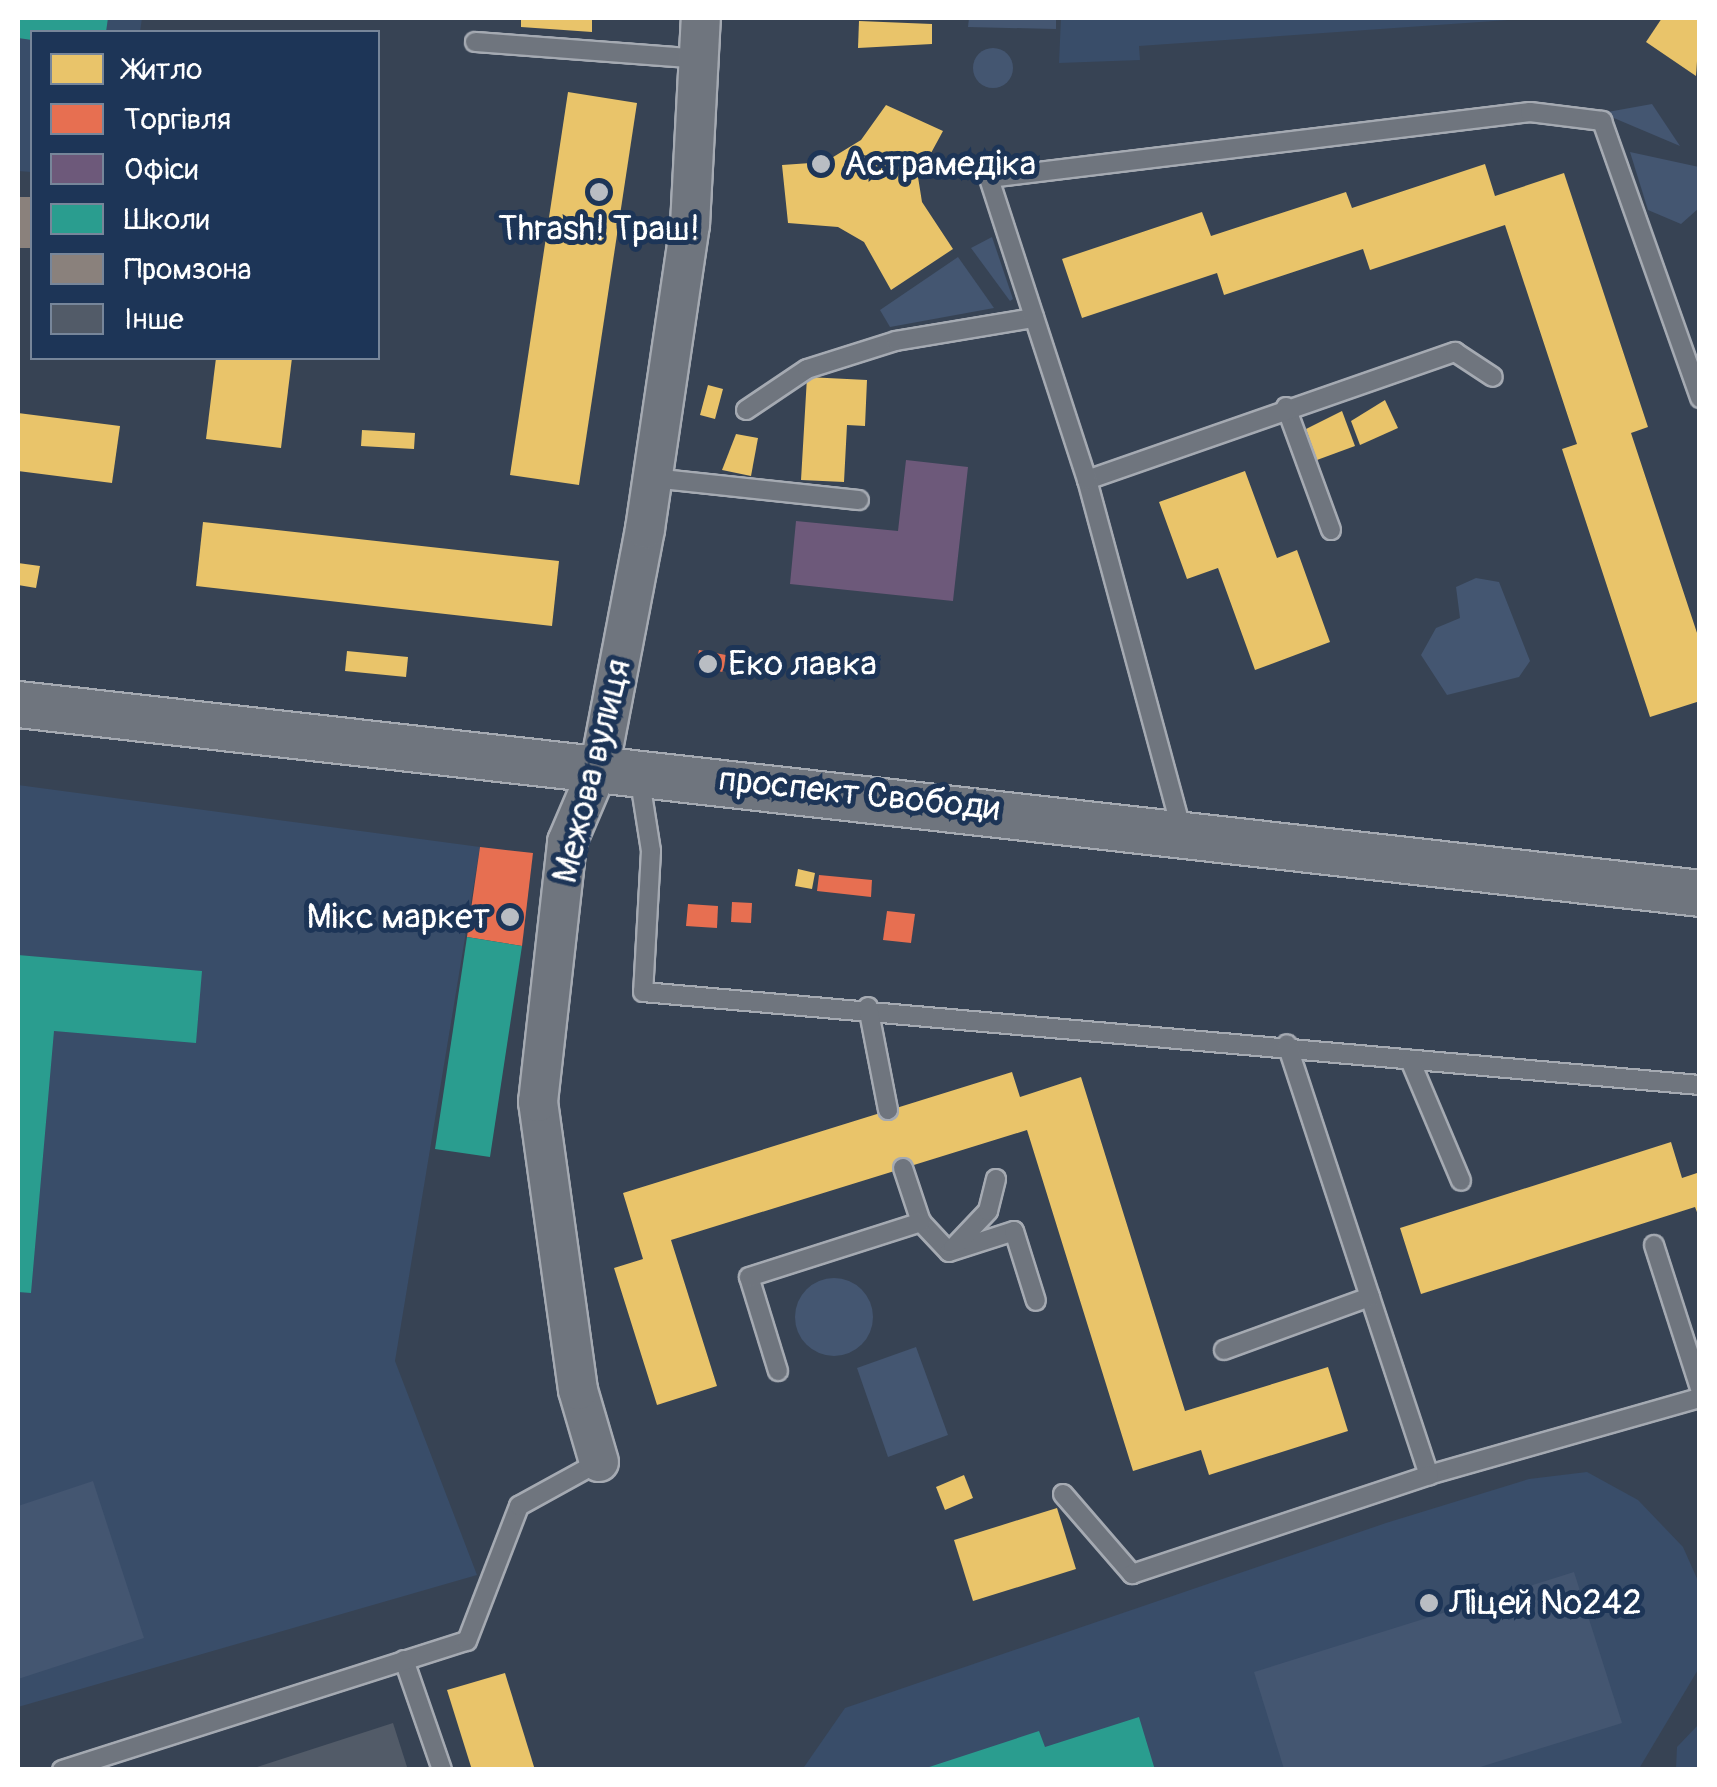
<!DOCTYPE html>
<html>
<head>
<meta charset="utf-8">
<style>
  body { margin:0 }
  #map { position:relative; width:1717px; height:1787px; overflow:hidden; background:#374354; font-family:Pangolin,sans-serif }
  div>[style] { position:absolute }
  .built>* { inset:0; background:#394d69 }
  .green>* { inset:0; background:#445671 }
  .round { border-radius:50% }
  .homes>* { inset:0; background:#e9c46a }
  .shops>* { inset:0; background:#e76f51 }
  .offices>* { inset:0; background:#6d597a }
  .schools>* { inset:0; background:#2a9d8f }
  .industry>* { inset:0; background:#8a817c }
  .building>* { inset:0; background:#525b68 }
  .roads { filter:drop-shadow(2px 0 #a5aab2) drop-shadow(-2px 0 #a5aab2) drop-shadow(0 2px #a5aab2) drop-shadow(0 -2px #a5aab2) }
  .service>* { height:18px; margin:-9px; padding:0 9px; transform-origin:9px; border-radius:9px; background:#6f757e }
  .minor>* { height:38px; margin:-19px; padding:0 19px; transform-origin:19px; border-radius:19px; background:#6f757e }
  .tertiary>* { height:45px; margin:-22.5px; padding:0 22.5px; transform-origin:22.5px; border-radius:22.5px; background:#6f757e }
  .dots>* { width:28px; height:28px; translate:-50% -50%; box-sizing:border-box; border:5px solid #1d3557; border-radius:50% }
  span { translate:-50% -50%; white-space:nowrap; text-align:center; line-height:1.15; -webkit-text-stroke:10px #1d3557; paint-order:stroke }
  .poi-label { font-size:35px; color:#fff }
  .left { translate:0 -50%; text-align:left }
  .right { translate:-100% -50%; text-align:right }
  .street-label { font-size:35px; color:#fff }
  .frame { position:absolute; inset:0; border:20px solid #fff; pointer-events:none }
  .legend { position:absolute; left:30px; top:30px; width:350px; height:330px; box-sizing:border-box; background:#1d3557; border:2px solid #77869a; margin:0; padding:12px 18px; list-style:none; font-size:30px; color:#fff }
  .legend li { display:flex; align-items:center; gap:20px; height:50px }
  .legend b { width:50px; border:2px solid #77869a }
</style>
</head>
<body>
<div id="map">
  <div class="built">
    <i style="clip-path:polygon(18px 18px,142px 18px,140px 32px,32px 32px,32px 172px,18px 171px)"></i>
    <i style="clip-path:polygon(1061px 18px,1537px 18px,1139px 46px,1140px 60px,1059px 63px)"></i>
    <i style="clip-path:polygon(18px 785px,480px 847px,395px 1361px,477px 1575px,18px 1707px)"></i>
    <i style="clip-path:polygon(1587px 1472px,1638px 1500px,1683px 1547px,1699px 1583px,1699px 1668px,1640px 1767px,802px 1770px,845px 1708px,1386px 1523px,1529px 1479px)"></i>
    <i style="clip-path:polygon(1699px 1724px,1699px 1769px,1676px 1769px,1677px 1747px)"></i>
  </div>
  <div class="green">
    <i style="clip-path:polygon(969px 18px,1056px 18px,1056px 29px,968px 27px)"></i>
    <i class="round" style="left:973px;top:48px;width:40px;height:40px"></i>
    <i style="clip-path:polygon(1652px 104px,1680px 146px,1602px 113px)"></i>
    <i style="clip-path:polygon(1630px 152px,1699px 167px,1699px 208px,1681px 224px,1648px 210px)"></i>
    <i style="clip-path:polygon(992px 237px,1013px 299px,1010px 301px,971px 248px)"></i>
    <i style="clip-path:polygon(958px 257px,994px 308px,890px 327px,880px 310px)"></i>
    <i style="clip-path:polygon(1476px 578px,1499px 582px,1530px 661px,1519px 677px,1447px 695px,1421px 655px,1436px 628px,1460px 618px,1456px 587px)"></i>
    <i class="round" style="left:795px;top:1278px;width:78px;height:78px"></i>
    <i style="clip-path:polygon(916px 1347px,948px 1435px,888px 1457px,857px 1368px)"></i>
    <i style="clip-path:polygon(93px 1481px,144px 1638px,18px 1679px,18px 1506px)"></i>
    <i style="clip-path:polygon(1574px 1572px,1622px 1723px,1474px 1769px,1284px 1769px,1254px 1672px)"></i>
  </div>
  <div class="homes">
    <i style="clip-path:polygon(521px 18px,592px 18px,592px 32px,521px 27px)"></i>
    <i style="clip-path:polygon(1662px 18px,1700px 18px,1696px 76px,1646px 42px)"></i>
    <i style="clip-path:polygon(859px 21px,932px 24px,932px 44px,858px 48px)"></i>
    <i style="clip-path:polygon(568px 92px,637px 103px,579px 485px,510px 475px)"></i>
    <i style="clip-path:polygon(886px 105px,943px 131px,918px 177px,922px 202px,953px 249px,891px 290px,864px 242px,838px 227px,788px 223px,782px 165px,825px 162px,861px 140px)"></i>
    <i style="clip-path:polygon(1485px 164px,1495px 196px,1564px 173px,1648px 427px,1631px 433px,1700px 642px,1700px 701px,1650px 717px,1562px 449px,1577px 444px,1505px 225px,1370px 270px,1363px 249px,1224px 295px,1217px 273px,1082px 318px,1062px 259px,1202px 212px,1211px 236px,1346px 192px,1352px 208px)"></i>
    <i style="clip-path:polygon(216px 358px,292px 358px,281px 448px,206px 439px)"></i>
    <i style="clip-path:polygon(807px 377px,867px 380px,865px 426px,847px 425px,844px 482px,801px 480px)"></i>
    <i style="clip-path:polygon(708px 385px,723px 389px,715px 419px,700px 415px)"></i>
    <i style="clip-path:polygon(1385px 400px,1398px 428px,1360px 445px,1351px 421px)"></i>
    <i style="clip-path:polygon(1342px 411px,1355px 446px,1317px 460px,1306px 429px)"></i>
    <i style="clip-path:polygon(18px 413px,120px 426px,112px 483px,18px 471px)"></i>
    <i style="clip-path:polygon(362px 430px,415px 433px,414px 449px,361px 446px)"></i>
    <i style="clip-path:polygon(736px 434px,758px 438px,751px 476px,722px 470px)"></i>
    <i style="clip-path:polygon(1245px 471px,1277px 558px,1297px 550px,1330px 642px,1255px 670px,1218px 568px,1187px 579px,1159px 502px)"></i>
    <i style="clip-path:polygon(203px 522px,559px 561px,552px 626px,196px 586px)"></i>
    <i style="clip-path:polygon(18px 563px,40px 566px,36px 588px,18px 585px)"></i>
    <i style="clip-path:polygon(347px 651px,408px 657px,406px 677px,345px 671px)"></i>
    <i style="clip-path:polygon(798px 869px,815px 873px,812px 889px,795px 886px)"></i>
    <i style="clip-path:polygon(1012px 1072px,1020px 1097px,1081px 1077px,1185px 1411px,1328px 1367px,1348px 1431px,1209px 1475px,1201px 1450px,1133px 1471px,1027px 1130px,671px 1240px,717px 1386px,657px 1405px,614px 1268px,643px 1259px,623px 1193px)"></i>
    <i style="clip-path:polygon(1671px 1142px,1682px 1178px,1700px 1172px,1700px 1220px,1695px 1207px,1421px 1294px,1400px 1228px)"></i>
    <i style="clip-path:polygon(964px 1475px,973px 1498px,945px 1510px,936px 1487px)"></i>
    <i style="clip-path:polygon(1057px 1508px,1076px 1569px,973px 1601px,954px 1540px)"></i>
    <i style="clip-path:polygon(505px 1673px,535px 1770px,472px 1770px,447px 1690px)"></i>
  </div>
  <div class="shops">
    <i style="clip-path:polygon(699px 650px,726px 655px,723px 672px,695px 667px)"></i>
    <i style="clip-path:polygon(480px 847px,533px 853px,522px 946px,467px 937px)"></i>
    <i style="clip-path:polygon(819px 875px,872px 880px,871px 897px,817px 891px)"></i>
    <i style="clip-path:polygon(732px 902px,752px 903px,751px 923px,731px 922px)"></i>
    <i style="clip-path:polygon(688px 904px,718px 906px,717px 928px,686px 926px)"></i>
    <i style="clip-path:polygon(887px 911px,915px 914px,911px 943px,883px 940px)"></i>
  </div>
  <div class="offices">
    <i style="clip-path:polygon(906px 460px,968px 467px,953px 601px,790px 584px,796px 521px,898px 531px)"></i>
  </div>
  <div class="schools">
    <i style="clip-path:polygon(18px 18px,108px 18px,106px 32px,32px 32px,32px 40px,18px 38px)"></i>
    <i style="clip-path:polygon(467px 937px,522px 946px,490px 1157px,435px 1149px)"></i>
    <i style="clip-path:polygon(18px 955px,202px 971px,196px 1043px,54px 1031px,31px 1293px,18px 1292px)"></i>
    <i style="clip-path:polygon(1139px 1717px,1155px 1770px,920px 1770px,1039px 1731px,1045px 1747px)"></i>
  </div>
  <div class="industry">
    <i style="clip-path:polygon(18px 197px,32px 197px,32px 248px,18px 248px)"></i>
  </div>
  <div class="building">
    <i style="clip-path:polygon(393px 1723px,408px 1770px,251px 1770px,251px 1769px)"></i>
  </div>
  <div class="roads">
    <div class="service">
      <i style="left:475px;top:42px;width:225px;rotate:4.3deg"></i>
      <i style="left:1286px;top:407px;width:131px;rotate:69.9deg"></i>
      <i style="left:746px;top:410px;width:73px;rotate:-33.9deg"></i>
      <i style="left:807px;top:369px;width:93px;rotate:-17.5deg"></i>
      <i style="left:896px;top:341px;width:140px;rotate:-9.5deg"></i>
      <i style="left:652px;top:478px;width:208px;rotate:6.1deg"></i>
      <i style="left:1087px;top:480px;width:390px;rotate:-19.2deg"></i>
      <i style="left:1455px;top:352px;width:45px;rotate:33.3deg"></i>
      <i style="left:639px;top:775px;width:77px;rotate:81deg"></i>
      <i style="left:651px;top:851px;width:141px;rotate:93.2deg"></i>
      <i style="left:643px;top:992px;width:1061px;rotate:5.03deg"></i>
      <i style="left:1181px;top:828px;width:360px;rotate:-105.1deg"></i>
      <i style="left:1087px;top:480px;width:318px;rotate:-108deg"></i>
      <i style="left:989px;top:178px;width:545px;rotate:-6.96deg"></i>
      <i style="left:1530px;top:112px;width:73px;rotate:7.1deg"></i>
      <i style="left:1602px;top:121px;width:294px;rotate:70.5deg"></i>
      <i style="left:868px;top:1007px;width:105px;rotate:79deg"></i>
      <i style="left:1410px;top:1060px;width:131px;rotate:67.1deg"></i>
      <i style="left:903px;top:1168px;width:57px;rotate:71.6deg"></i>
      <i style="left:921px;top:1222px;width:41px;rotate:47deg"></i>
      <i style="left:949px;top:1252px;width:68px;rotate:-17.9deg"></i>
      <i style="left:1014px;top:1231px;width:73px;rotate:72.6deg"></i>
      <i style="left:1654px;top:1245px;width:150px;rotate:72.2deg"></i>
      <i style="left:953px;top:1248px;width:51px;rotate:-46.6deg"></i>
      <i style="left:988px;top:1211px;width:33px;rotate:-76deg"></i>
      <i style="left:1370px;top:1297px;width:188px;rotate:71.7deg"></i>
      <i style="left:1429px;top:1475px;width:282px;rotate:-15.9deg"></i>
      <i style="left:1224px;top:1350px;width:155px;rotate:-20deg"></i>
      <i style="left:1370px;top:1297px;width:266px;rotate:-108.2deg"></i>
      <i style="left:778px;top:1371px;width:98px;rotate:-107.1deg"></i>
      <i style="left:749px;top:1277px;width:181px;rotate:-17.7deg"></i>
      <i style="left:1063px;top:1494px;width:106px;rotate:49.2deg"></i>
      <i style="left:1132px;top:1574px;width:313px;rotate:-18.4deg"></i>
      <i style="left:404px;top:1660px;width:116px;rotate:70.9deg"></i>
      <i style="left:62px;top:1770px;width:425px;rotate:-17.7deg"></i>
      <i style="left:467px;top:1641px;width:145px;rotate:-68.9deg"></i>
      <i style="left:519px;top:1506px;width:91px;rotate:-28.8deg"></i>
    </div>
    <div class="minor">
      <i style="left:599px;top:1462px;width:75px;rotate:-106.3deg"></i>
      <i style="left:578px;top:1390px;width:291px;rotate:-97.9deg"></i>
      <i style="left:538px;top:1102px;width:262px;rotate:-83.6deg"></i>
      <i style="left:567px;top:842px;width:84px;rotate:-66.8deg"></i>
      <i style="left:600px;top:765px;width:240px;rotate:-79.2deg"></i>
      <i style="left:645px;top:529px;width:307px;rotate:-81.6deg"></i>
      <i style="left:690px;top:225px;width:207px;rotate:-87deg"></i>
    </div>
    <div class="tertiary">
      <i style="left:18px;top:704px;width:1693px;rotate:6.41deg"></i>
    </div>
  </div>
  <div class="dots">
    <i style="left:821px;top:164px;background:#b9bdc3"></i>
    <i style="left:599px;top:192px;background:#b9bdc3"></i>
    <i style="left:708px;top:664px;background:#b9bdc3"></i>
    <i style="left:510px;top:917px;background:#b9bdc3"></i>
    <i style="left:1429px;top:1603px;background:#b9bdc3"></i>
  </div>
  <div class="poi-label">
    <span class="left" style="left:844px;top:164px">Астрамедіка</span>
    <span style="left:599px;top:229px">Thrash! Траш!</span>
    <span class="left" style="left:728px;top:664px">Еко лавка</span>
    <span class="right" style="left:490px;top:917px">Мікс маркет</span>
    <span class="left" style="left:1449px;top:1603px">Ліцей №242</span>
  </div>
  <div class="street-label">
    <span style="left:592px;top:771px;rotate:-76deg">Межова вулиця</span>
    <span style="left:859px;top:794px;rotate:6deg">проспект Свободи</span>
  </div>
  <div class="frame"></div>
  <ul class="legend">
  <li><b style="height:28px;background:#e9c46a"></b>Житло</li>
  <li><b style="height:28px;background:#e76f51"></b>Торгівля</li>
  <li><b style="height:28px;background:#6d597a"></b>Офіси</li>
  <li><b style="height:28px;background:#2a9d8f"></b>Школи</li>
  <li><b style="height:28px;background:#8a817c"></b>Промзона</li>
  <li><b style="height:28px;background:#525b68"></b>Інше</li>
  </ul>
</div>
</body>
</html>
